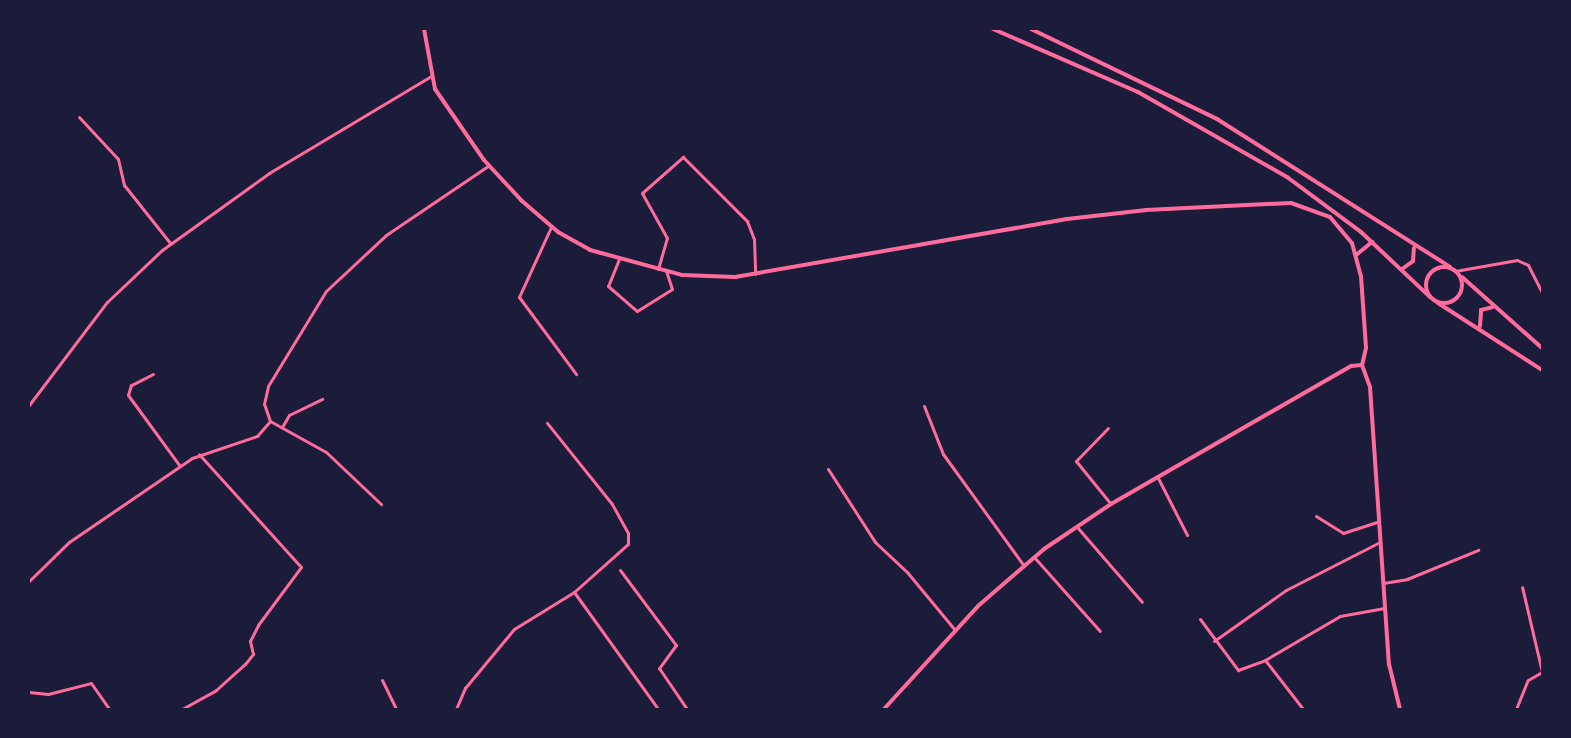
<!DOCTYPE html>
<html>
<head>
<meta charset="utf-8">
<style>
  body { margin:0 }
  #map { position:relative; width:1571px; height:738px; overflow:hidden; background:#1b1b3a; font-family:"Nunito Sans",sans-serif }
  div>[style] { position:absolute }
  .minor>* { height:3px; margin:-1.5px; padding:0 1.5px; transform-origin:1.5px; border-radius:1.5px; background:#ff6b9d }
  .tertiary>* { height:4px; margin:-2px; padding:0 2px; transform-origin:2px; border-radius:2px; background:#ff6b9d }
  .tertiary>.ring { margin:-2px; padding:0; box-sizing:content-box; background:none; border:4px solid #ff6b9d; border-radius:50% }
  span { translate:-50% -50%; white-space:nowrap; text-align:center; line-height:1.15; -webkit-text-stroke:4px #1b1b3a; paint-order:stroke }
  .frame { position:absolute; inset:0; border:30px solid #1b1b3a; pointer-events:none }
</style>
</head>
<body>
<div id="map">
  <div class="minor">
    <i style="left:79px;top:117px;width:57px;rotate:47.1deg"></i>
    <i style="left:118px;top:159px;width:27px;rotate:77deg"></i>
    <i style="left:124px;top:185px;width:75px;rotate:51.5deg"></i>
    <i style="left:551px;top:227px;width:77px;rotate:114.6deg"></i>
    <i style="left:519px;top:297px;width:96px;rotate:53.5deg"></i>
    <i style="left:619px;top:259px;width:29px;rotate:112deg"></i>
    <i style="left:608px;top:286px;width:38px;rotate:41deg"></i>
    <i style="left:637px;top:311px;width:41px;rotate:-32.2deg"></i>
    <i style="left:672px;top:289px;width:19px;rotate:-108deg"></i>
    <i style="left:658px;top:269px;width:32px;rotate:-74deg"></i>
    <i style="left:667px;top:238px;width:51px;rotate:-119.1deg"></i>
    <i style="left:642px;top:193px;width:55px;rotate:-41.3deg"></i>
    <i style="left:683px;top:157px;width:91px;rotate:45deg"></i>
    <i style="left:747px;top:221px;width:19px;rotate:69deg"></i>
    <i style="left:754px;top:239px;width:35px;rotate:88deg"></i>
    <i style="left:1455px;top:271px;width:63px;rotate:-10.1deg"></i>
    <i style="left:1517px;top:260px;width:12px;rotate:24deg"></i>
    <i style="left:1528px;top:265px;width:30px;rotate:63deg"></i>
    <i style="left:153px;top:374px;width:25px;rotate:153deg"></i>
    <i style="left:131px;top:385px;width:10px;rotate:107deg"></i>
    <i style="left:128px;top:395px;width:88px;rotate:53.8deg"></i>
    <i style="left:29px;top:405px;width:129px;rotate:-52.9deg"></i>
    <i style="left:107px;top:302px;width:76px;rotate:-43.4deg"></i>
    <i style="left:162px;top:250px;width:132px;rotate:-35.7deg"></i>
    <i style="left:269px;top:173px;width:189px;rotate:-30.9deg"></i>
    <i style="left:924px;top:406px;width:52px;rotate:68.4deg"></i>
    <i style="left:943px;top:454px;width:138px;rotate:54.1deg"></i>
    <i style="left:270px;top:421px;width:64px;rotate:29deg"></i>
    <i style="left:326px;top:452px;width:76px;rotate:43.4deg"></i>
    <i style="left:282px;top:427px;width:14px;rotate:-60deg"></i>
    <i style="left:289px;top:415px;width:37px;rotate:-26deg"></i>
    <i style="left:1108px;top:428px;width:46px;rotate:134.1deg"></i>
    <i style="left:1076px;top:461px;width:55px;rotate:50.9deg"></i>
    <i style="left:828px;top:469px;width:87px;rotate:57.2deg"></i>
    <i style="left:875px;top:542px;width:44px;rotate:43.2deg"></i>
    <i style="left:907px;top:572px;width:75px;rotate:50.4deg"></i>
    <i style="left:1158px;top:478px;width:64px;rotate:63deg"></i>
    <i style="left:1316px;top:516px;width:32px;rotate:32deg"></i>
    <i style="left:1343px;top:533px;width:38px;rotate:-18deg"></i>
    <i style="left:1077px;top:527px;width:99px;rotate:49.1deg"></i>
    <i style="left:1034px;top:557px;width:99px;rotate:48.3deg"></i>
    <i style="left:620px;top:570px;width:94px;rotate:53.3deg"></i>
    <i style="left:676px;top:645px;width:29px;rotate:126deg"></i>
    <i style="left:659px;top:668px;width:50px;rotate:55.7deg"></i>
    <i style="left:29px;top:581px;width:56px;rotate:-44.3deg"></i>
    <i style="left:69px;top:542px;width:149px;rotate:-34.3deg"></i>
    <i style="left:192px;top:458px;width:69px;rotate:-18.7deg"></i>
    <i style="left:257px;top:436px;width:20px;rotate:-49deg"></i>
    <i style="left:270px;top:421px;width:18px;rotate:-109deg"></i>
    <i style="left:264px;top:404px;width:18px;rotate:-77deg"></i>
    <i style="left:268px;top:386px;width:111px;rotate:-58.6deg"></i>
    <i style="left:326px;top:291px;width:82px;rotate:-43deg"></i>
    <i style="left:386px;top:235px;width:123px;rotate:-34.1deg"></i>
    <i style="left:1383px;top:583px;width:24px;rotate:-9deg"></i>
    <i style="left:1407px;top:579px;width:77px;rotate:-22.2deg"></i>
    <i style="left:574px;top:592px;width:144px;rotate:54.3deg"></i>
    <i style="left:1200px;top:619px;width:64px;rotate:53.3deg"></i>
    <i style="left:1238px;top:670px;width:29px;rotate:-20deg"></i>
    <i style="left:1265px;top:660px;width:62px;rotate:52.2deg"></i>
    <i style="left:1214px;top:641px;width:88px;rotate:-35.3deg"></i>
    <i style="left:1286px;top:590px;width:106px;rotate:-27.1deg"></i>
    <i style="left:1265px;top:660px;width:87px;rotate:-30.4deg"></i>
    <i style="left:1340px;top:616px;width:45px;rotate:-10.3deg"></i>
    <i style="left:382px;top:680px;width:32px;rotate:64deg"></i>
    <i style="left:29px;top:692px;width:19px;rotate:6deg"></i>
    <i style="left:48px;top:694px;width:44px;rotate:-14.3deg"></i>
    <i style="left:91px;top:683px;width:32px;rotate:55deg"></i>
    <i style="left:182px;top:709px;width:39px;rotate:-29deg"></i>
    <i style="left:216px;top:690px;width:39px;rotate:-42deg"></i>
    <i style="left:245px;top:664px;width:13px;rotate:-51deg"></i>
    <i style="left:253px;top:654px;width:13px;rotate:-103deg"></i>
    <i style="left:250px;top:641px;width:18px;rotate:-63deg"></i>
    <i style="left:258px;top:625px;width:72px;rotate:-53.4deg"></i>
    <i style="left:301px;top:567px;width:152px;rotate:-132.1deg"></i>
    <i style="left:456px;top:709px;width:23px;rotate:-67deg"></i>
    <i style="left:465px;top:688px;width:77px;rotate:-50.3deg"></i>
    <i style="left:514px;top:629px;width:70px;rotate:-31.7deg"></i>
    <i style="left:574px;top:592px;width:72px;rotate:-41.6deg"></i>
    <i style="left:628px;top:544px;width:11px;rotate:-90deg"></i>
    <i style="left:628px;top:533px;width:33px;rotate:-119deg"></i>
    <i style="left:612px;top:504px;width:104px;rotate:-128.7deg"></i>
    <i style="left:1516px;top:709px;width:31px;rotate:-68deg"></i>
    <i style="left:1528px;top:680px;width:16px;rotate:-30deg"></i>
    <i style="left:1542px;top:672px;width:87px;rotate:-103.2deg"></i>
  </div>
  <div class="tertiary">
    <i style="left:424px;top:29px;width:61px;rotate:79.6deg"></i>
    <i style="left:435px;top:89px;width:86px;rotate:55.4deg"></i>
    <i style="left:484px;top:160px;width:56px;rotate:47.2deg"></i>
    <i style="left:522px;top:201px;width:48px;rotate:40.7deg"></i>
    <i style="left:558px;top:232px;width:37px;rotate:29deg"></i>
    <i style="left:590px;top:250px;width:95px;rotate:15.2deg"></i>
    <i style="left:682px;top:275px;width:53px;rotate:2.2deg"></i>
    <i style="left:735px;top:277px;width:337px;rotate:-9.9deg"></i>
    <i style="left:1067px;top:219px;width:80px;rotate:-6.5deg"></i>
    <i style="left:1146px;top:210px;width:145px;rotate:-2.8deg"></i>
    <i style="left:1291px;top:203px;width:41px;rotate:19.7deg"></i>
    <i style="left:1330px;top:217px;width:34px;rotate:50deg"></i>
    <i style="left:1352px;top:243px;width:34px;rotate:75deg"></i>
    <i style="left:1361px;top:276px;width:72px;rotate:86deg"></i>
    <i style="left:1366px;top:348px;width:17px;rotate:103deg"></i>
    <i style="left:1362px;top:365px;width:23px;rotate:70deg"></i>
    <i style="left:1370px;top:387px;width:278px;rotate:86.1deg"></i>
    <i style="left:1389px;top:664px;width:46px;rotate:76.3deg"></i>
    <i style="left:993px;top:29px;width:158px;rotate:23.5deg"></i>
    <i style="left:1138px;top:92px;width:172px;rotate:29.7deg"></i>
    <i style="left:1287px;top:177px;width:92px;rotate:36.6deg"></i>
    <i style="left:1361px;top:232px;width:95px;rotate:43.3deg"></i>
    <i style="left:1031px;top:29px;width:207px;rotate:25.8deg"></i>
    <i style="left:1217px;top:119px;width:276px;rotate:32.4deg"></i>
    <i style="left:1356px;top:255px;width:21px;rotate:-39deg"></i>
    <i class="ring" style="left:1426px;top:267px;width:32px;height:32px"></i>
    <i style="left:1402px;top:269px;width:14px;rotate:-36deg"></i>
    <i style="left:1413px;top:261px;width:13px;rotate:-86deg"></i>
    <i style="left:1462px;top:277px;width:107px;rotate:41.6deg"></i>
    <i style="left:1438px;top:303px;width:124px;rotate:32.8deg"></i>
    <i style="left:1480px;top:326px;width:16px;rotate:-86deg"></i>
    <i style="left:1481px;top:310px;width:12px;rotate:-14deg"></i>
    <i style="left:884px;top:709px;width:139px;rotate:-47.6deg"></i>
    <i style="left:978px;top:606px;width:87px;rotate:-40.8deg"></i>
    <i style="left:1044px;top:549px;width:81px;rotate:-33.9deg"></i>
    <i style="left:1111px;top:504px;width:277px;rotate:-29.9deg"></i>
    <i style="left:1351px;top:366px;width:11px;rotate:-5deg"></i>
  </div>
  <div class="frame"></div>
</div>
</body>
</html>
